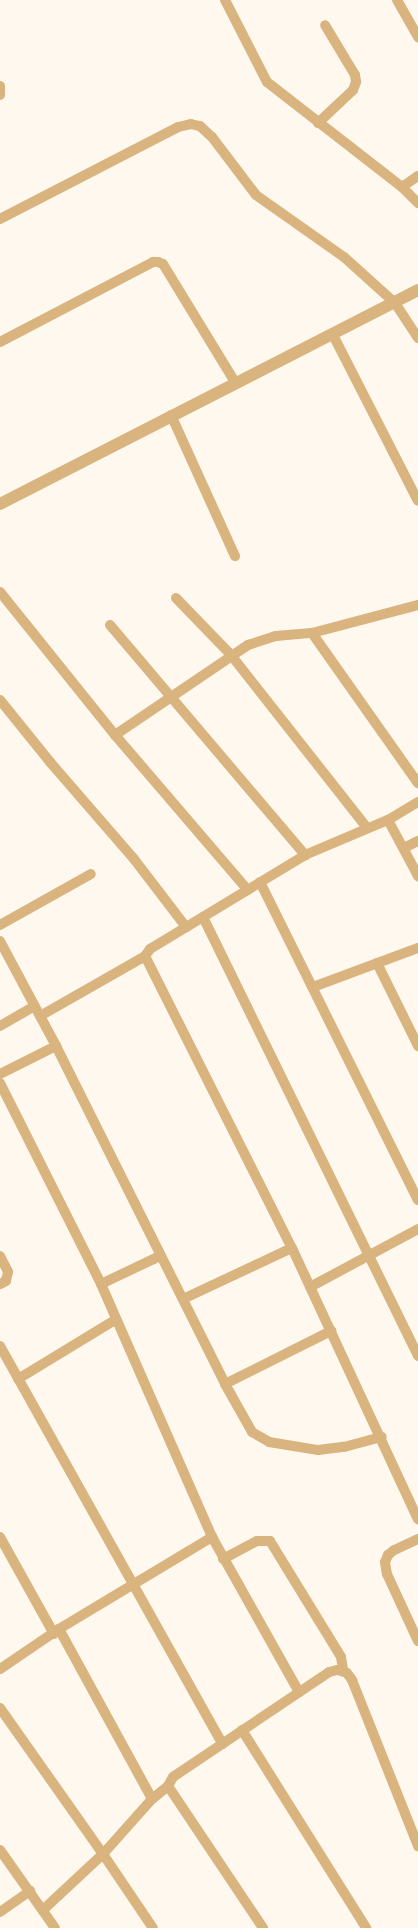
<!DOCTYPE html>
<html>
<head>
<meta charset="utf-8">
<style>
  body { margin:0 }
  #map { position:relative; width:418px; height:1928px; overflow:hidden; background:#fef8ef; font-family:"DejaVu Sans",sans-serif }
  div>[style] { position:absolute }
  .minor>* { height:10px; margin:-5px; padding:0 5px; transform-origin:5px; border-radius:5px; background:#d9b47f }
  .tertiary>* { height:12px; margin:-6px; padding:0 6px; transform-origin:6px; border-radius:6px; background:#d9b47f }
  span { translate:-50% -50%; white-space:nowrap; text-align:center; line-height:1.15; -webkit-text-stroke:4px #fff; paint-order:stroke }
</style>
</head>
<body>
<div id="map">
  <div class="minor">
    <i style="left:225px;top:0;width:92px;rotate:62.9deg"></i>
    <i style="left:267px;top:82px;width:171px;rotate:37.9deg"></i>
    <i style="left:402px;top:187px;width:23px;rotate:45deg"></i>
    <i style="left:397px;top:0;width:43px;rotate:60.4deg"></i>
    <i style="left:0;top:86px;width:9px;rotate:90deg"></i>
    <i style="left:318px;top:123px;width:48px;rotate:-43.3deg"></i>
    <i style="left:353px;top:90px;width:9px;rotate:-69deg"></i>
    <i style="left:356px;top:82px;width:7px;rotate:-98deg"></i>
    <i style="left:355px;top:75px;width:58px;rotate:-121deg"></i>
    <i style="left:402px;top:187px;width:19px;rotate:-35deg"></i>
    <i style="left:0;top:219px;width:200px;rotate:-27.3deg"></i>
    <i style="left:178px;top:127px;width:13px;rotate:-13deg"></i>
    <i style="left:191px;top:124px;width:9px;rotate:13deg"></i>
    <i style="left:200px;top:126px;width:16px;rotate:43deg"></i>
    <i style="left:212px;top:137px;width:73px;rotate:52.8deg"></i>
    <i style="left:256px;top:195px;width:108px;rotate:35.2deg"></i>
    <i style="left:344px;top:257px;width:69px;rotate:42deg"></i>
    <i style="left:395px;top:303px;width:42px;rotate:56.7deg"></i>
    <i style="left:333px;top:335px;width:186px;rotate:62.9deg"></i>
    <i style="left:0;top:342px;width:173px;rotate:-27.6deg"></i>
    <i style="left:153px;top:262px;width:5px"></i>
    <i style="left:158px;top:262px;width:5px;rotate:22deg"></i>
    <i style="left:163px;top:264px;width:138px;rotate:58.6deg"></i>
    <i style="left:171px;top:415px;width:155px;rotate:65.6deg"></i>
    <i style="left:0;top:592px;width:184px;rotate:51.2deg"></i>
    <i style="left:115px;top:735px;width:204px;rotate:49.4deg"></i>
    <i style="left:176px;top:598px;width:79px;rotate:46deg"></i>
    <i style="left:231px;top:655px;width:220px;rotate:51.8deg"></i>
    <i style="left:110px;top:625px;width:302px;rotate:49.7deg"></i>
    <i style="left:312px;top:633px;width:184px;rotate:54.8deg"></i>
    <i style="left:0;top:700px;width:80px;rotate:51.1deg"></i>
    <i style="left:50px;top:762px;width:128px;rotate:49.1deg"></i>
    <i style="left:134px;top:859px;width:86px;rotate:52.6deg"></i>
    <i style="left:115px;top:735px;width:161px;rotate:-34.1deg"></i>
    <i style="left:248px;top:645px;width:29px;rotate:-18deg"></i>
    <i style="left:276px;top:636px;width:36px;rotate:-5deg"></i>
    <i style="left:312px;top:633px;width:110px;rotate:-14.8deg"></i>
    <i style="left:388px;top:820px;width:64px;rotate:61.8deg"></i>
    <i style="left:404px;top:848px;width:16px;rotate:-27deg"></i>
    <i style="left:260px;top:882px;width:355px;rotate:63.6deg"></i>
    <i style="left:203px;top:917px;width:489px;rotate:63.9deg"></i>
    <i style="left:0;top:925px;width:104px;rotate:-29.3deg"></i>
    <i style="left:0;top:941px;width:119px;rotate:61.9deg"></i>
    <i style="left:56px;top:1046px;width:378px;rotate:63.4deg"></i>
    <i style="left:225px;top:1384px;width:55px;rotate:60.6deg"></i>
    <i style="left:252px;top:1432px;width:20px;rotate:30deg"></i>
    <i style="left:269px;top:1442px;width:50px;rotate:9.3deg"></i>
    <i style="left:318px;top:1450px;width:26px;rotate:-7deg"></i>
    <i style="left:344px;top:1447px;width:39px;rotate:-15deg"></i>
    <i style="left:145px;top:956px;width:327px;rotate:63.3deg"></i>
    <i style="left:292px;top:1248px;width:299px;rotate:65.1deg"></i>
    <i style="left:377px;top:963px;width:93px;rotate:63.7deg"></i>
    <i style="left:313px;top:987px;width:112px;rotate:-20.4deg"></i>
    <i style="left:40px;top:1016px;width:121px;rotate:-29.7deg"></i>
    <i style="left:145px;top:956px;width:9px;rotate:-54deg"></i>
    <i style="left:150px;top:949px;width:181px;rotate:-31.2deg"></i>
    <i style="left:305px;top:855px;width:90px;rotate:-22.9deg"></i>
    <i style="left:388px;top:820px;width:35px;rotate:-31deg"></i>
    <i style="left:0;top:1026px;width:39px;rotate:-30deg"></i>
    <i style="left:0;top:1074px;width:63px;rotate:-26.6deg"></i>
    <i style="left:0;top:1083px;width:225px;rotate:63.3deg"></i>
    <i style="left:101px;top:1284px;width:276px;rotate:66.3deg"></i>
    <i style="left:212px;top:1537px;width:178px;rotate:60.7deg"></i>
    <i style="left:0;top:1256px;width:18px;rotate:63deg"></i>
    <i style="left:8px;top:1272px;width:9px;rotate:103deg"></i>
    <i style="left:6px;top:1281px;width:7px;rotate:153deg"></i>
    <i style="left:101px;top:1284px;width:65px;rotate:-25.4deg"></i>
    <i style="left:310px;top:1287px;width:123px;rotate:-28.2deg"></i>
    <i style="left:183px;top:1299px;width:120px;rotate:-25.1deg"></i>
    <i style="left:0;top:1346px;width:456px;rotate:60.8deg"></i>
    <i style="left:18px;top:1379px;width:114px;rotate:-31.3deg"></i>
    <i style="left:225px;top:1384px;width:119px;rotate:-26.6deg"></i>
    <i style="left:0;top:1537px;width:111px;rotate:60.9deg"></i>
    <i style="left:418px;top:1539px;width:26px;rotate:155deg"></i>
    <i style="left:394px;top:1550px;width:8px;rotate:140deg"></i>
    <i style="left:388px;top:1555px;width:8px;rotate:113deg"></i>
    <i style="left:385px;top:1562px;width:12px;rotate:81deg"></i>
    <i style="left:387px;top:1574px;width:74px;rotate:65.2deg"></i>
    <i style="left:223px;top:1559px;width:38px;rotate:-28deg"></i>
    <i style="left:257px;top:1541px;width:13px"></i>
    <i style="left:270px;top:1541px;width:136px;rotate:58.5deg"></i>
    <i style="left:341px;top:1657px;width:13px;rotate:81deg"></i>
    <i style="left:59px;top:1629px;width:194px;rotate:61.3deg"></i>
    <i style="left:0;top:1669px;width:71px;rotate:-34.1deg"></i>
    <i style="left:59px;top:1629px;width:179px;rotate:-31deg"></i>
    <i style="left:0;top:1708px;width:179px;rotate:54.8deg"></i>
    <i style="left:103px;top:1854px;width:89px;rotate:56deg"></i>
    <i style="left:242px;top:1730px;width:234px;rotate:57.9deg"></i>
    <i style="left:168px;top:1786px;width:171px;rotate:56.2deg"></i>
    <i style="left:0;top:1850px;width:95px;rotate:54.8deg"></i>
    <i style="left:44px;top:1909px;width:81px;rotate:-43deg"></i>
    <i style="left:103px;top:1854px;width:74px;rotate:-48.3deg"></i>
    <i style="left:152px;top:1799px;width:21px;rotate:-39deg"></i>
    <i style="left:168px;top:1786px;width:10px;rotate:-61deg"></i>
    <i style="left:173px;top:1777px;width:188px;rotate:-33.9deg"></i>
    <i style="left:329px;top:1672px;width:9px;rotate:-13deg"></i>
    <i style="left:338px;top:1670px;width:9px;rotate:18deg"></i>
    <i style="left:347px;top:1673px;width:9px;rotate:54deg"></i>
    <i style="left:352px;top:1680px;width:179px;rotate:68.3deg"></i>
    <i style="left:0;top:1912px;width:37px;rotate:-35deg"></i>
  </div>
  <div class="tertiary">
    <i style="left:0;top:504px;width:470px;rotate:-27.1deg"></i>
  </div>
</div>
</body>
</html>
